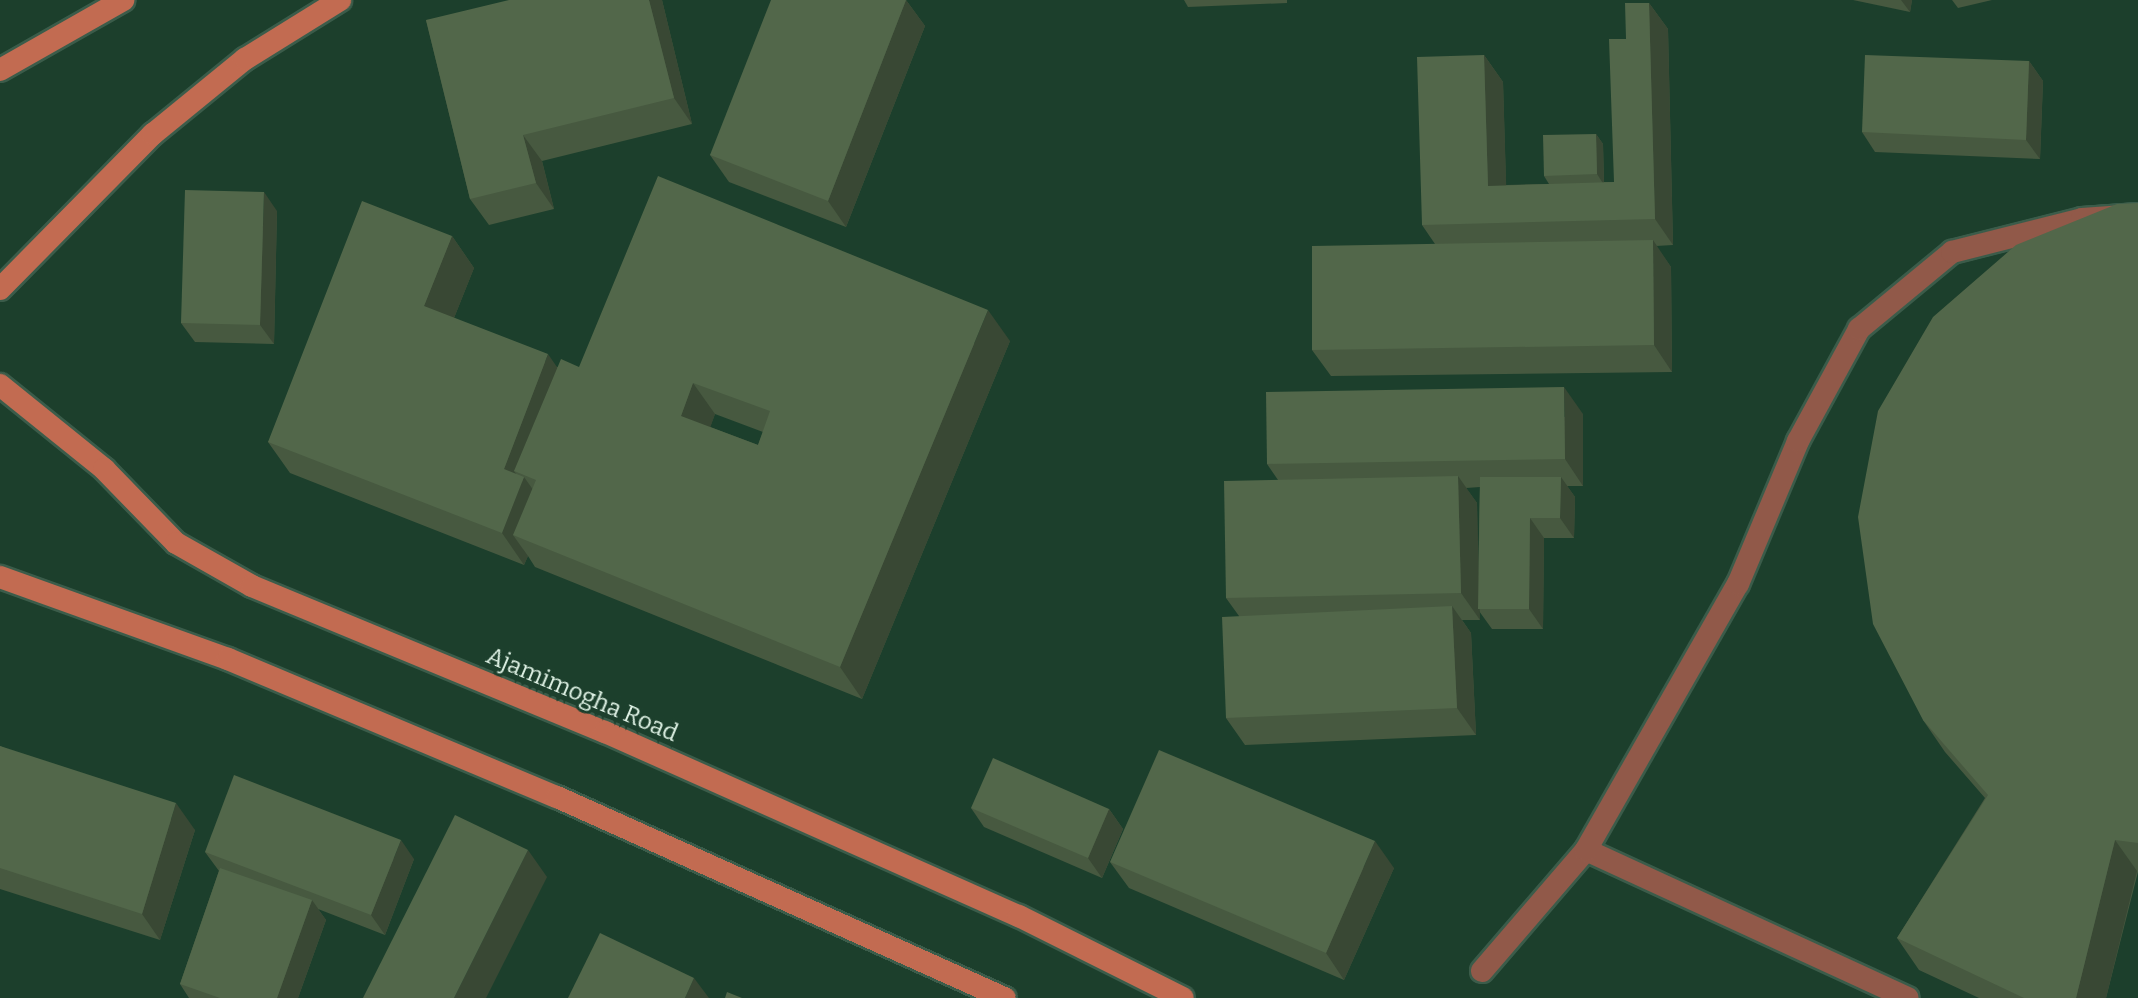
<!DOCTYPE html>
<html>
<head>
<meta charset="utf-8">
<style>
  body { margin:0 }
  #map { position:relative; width:2138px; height:998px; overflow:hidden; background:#1c3f2c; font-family:Bitter,serif }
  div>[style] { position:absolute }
  .roads { filter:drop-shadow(2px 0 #3b5c4a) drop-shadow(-2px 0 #3b5c4a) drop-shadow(0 2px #3b5c4a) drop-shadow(0 -2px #3b5c4a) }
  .service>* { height:22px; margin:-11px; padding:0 11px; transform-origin:11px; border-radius:11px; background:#915949 }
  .secondary>* { height:22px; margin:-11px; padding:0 11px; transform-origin:11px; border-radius:11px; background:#c26b51 }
  .wall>* { inset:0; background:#475940 }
  .shaded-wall>* { inset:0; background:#394834 }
  .building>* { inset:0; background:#52674a }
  span { translate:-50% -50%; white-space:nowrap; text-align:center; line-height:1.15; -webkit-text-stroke:6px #1c3f2c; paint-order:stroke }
  .street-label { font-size:24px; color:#e0f3e6 }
</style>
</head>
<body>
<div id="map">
  <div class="roads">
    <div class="service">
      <i style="left:1586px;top:850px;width:354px;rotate:24.7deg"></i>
      <i style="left:1482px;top:971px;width:160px;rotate:-49.3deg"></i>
      <i style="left:1586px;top:850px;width:306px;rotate:-60.3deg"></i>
      <i style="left:1738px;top:584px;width:155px;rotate:-67.2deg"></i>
      <i style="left:1798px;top:441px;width:128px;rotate:-61.4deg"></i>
      <i style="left:1859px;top:329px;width:121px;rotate:-39.6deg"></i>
      <i style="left:1952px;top:252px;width:134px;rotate:-14.2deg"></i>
      <i style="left:2082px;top:219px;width:56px;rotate:-4.1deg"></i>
    </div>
    <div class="secondary">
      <i style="left:0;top:70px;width:142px;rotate:-29.6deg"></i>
      <i style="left:0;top:289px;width:218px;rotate:-45.4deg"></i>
      <i style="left:153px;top:134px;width:119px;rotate:-39.2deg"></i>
      <i style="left:245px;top:59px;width:112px;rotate:-31.8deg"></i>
      <i style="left:0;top:385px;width:134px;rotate:38.9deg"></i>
      <i style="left:104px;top:469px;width:103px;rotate:45.8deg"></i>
      <i style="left:176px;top:543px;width:87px;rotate:29.5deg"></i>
      <i style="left:252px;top:586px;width:382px;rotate:22.5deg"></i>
      <i style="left:605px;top:732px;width:453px;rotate:24deg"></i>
      <i style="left:1019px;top:916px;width:183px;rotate:26.6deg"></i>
      <i style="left:0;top:577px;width:242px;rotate:19.8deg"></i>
      <i style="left:228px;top:659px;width:357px;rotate:22.8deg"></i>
      <i style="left:557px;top:797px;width:491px;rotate:24.2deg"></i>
    </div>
  </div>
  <div class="wall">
    <i style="clip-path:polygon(662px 0,692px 124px,542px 161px,554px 209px,489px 225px,470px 199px,426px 20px)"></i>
    <i style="clip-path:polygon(906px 0,925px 26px,846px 227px,729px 182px,710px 155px)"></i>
    <i style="clip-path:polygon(1184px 0,1287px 0,1287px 3px,1188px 7px)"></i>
    <i style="clip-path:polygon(1853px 0,1912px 0,1910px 12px)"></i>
    <i style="clip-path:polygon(1952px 0,1992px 0,1958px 8px)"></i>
    <i style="clip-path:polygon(1649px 3px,1668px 29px,1673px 245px,1656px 246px,1671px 267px,1672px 372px,1331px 376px,1312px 350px,1435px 244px,1422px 225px,1484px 55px,1503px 82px,1506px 185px,1549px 184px,1544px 176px,1596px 134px,1603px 144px,1604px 182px,1614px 182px,1626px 39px)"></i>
    <i style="clip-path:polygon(2029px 61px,2043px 81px,2040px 159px,1875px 152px,1862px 132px)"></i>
    <i style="clip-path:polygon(2138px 203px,2138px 872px,2106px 998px,1979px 998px,1919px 970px,1897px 938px,1985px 798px,1945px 752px,1923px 720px)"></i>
    <i style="clip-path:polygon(277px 211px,274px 344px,195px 342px,181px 323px)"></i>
    <i style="clip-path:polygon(evenodd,452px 236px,474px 268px,454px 318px,557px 367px,579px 367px,1010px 341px,862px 699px,535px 567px,528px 556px,524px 565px,290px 473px,268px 442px,452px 236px,715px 414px,763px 432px,758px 445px,710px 427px,715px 414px)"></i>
    <i style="clip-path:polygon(evenodd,1583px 414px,1583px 486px,1567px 486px,1575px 497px,1574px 538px,1544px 538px,1543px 629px,1492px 629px,1479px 611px,1480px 620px,1462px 620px,1471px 633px,1476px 735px,1245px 745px,1226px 718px,1239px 616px,1226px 598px,1278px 480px,1267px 464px,1583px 414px,1480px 487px,1478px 577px,1477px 503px,1466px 488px,1480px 487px)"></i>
    <i style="clip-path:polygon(0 746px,195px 830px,160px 940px,0 889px)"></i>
    <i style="clip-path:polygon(971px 808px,1109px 809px,1123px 829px,1102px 878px,984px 827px)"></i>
    <i style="clip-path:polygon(205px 852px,414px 859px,385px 935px,318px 909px,326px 920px,298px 998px,189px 998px,180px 984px,219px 871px)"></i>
    <i style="clip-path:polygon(1110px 862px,1394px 868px,1344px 980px,1129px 888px)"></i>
  </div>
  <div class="shaded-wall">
    <i style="clip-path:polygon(649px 0,662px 0,692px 124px,674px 98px)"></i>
    <i style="clip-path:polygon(906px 0,925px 26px,846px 227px,828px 201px)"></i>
    <i style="clip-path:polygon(1901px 0,1912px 0,1910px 12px)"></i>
    <i style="clip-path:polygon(1649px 3px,1668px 29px,1673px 245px,1655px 219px)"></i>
    <i style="clip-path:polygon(1484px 55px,1503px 82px,1507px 212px,1488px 186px)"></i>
    <i style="clip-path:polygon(2029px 61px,2043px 81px,2040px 159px,2026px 140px)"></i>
    <i style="clip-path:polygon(1596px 134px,1603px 144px,1604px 185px,1597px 174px)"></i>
    <i style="clip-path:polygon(523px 135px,542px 161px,554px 209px,536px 183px)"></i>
    <i style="clip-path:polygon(264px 192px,277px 211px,274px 344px,260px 325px)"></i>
    <i style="clip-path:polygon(452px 236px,474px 268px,446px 338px,424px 306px)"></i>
    <i style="clip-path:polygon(1653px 240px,1671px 267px,1672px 372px,1654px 345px)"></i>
    <i style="clip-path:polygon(988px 310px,1010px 341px,862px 699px,840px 667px)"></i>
    <i style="clip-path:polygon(548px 354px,570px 386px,514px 471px,522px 482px,524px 477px,546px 508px,513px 535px,528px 556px,524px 565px,502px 533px,504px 469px)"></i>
    <i style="clip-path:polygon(693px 383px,715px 414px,703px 448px,681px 416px)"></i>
    <i style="clip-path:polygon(1564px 387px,1583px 414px,1583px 486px,1565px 459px)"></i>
    <i style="clip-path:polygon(1458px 476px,1477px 503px,1480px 620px,1461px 593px)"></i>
    <i style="clip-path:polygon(1561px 477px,1575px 497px,1574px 538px,1560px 518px)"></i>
    <i style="clip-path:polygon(1530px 518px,1544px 538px,1543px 629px,1529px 609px)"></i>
    <i style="clip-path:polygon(1452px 606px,1471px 633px,1476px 735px,1457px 708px)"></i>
    <i style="clip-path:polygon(176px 803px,195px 830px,160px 940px,142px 914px)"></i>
    <i style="clip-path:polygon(1109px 809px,1123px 829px,1102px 878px,1088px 858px)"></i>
    <i style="clip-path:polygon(401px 840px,414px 859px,385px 935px,371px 915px)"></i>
    <i style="clip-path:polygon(2115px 840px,2137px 871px,2106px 998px,2076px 998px)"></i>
    <i style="clip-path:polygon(1375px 841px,1394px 868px,1344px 980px,1326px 953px)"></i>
    <i style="clip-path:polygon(528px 850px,547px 877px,486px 998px,454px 998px)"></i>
    <i style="clip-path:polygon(312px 900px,326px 920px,298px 998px,277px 998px)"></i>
    <i style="clip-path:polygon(694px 978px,709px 998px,685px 998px)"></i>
  </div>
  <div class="building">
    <i style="clip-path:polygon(509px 0,649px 0,674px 98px,523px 135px,536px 183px,470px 199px,426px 20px)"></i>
    <i style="clip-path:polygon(771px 0,906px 0,828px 201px,710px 155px)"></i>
    <i style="clip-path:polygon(1625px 3px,1649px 3px,1655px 219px,1422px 225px,1417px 57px,1484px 55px,1488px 186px,1614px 182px,1609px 39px,1626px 39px)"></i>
    <i style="clip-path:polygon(1865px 55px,2029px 61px,2026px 140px,1862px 132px)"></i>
    <i style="clip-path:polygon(1596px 134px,1597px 174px,1544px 176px,1543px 135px)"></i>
    <i style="clip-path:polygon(evenodd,658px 176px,988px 310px,840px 667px,513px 535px,536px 480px,514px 471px,561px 359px,579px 367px,658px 176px,693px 383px,770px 411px,758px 445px,681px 416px,693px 383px)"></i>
    <i style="clip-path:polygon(185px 190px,264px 192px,260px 325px,181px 323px)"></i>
    <i style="clip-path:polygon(362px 201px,452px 236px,424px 306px,548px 354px,504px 469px,524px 477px,502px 533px,268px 442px)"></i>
    <i style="clip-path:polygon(2138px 203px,2138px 843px,2115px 840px,2076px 998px,2024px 998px,1897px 938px,1988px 795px,1923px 720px,1873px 624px,1858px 517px,1878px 411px,1933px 317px,2016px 245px,2117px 204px)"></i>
    <i style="clip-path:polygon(1653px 240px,1654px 345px,1312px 350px,1312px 246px)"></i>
    <i style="clip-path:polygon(1564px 387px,1565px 459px,1267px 464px,1266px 392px)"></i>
    <i style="clip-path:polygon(1458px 476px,1461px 593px,1226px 598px,1224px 481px)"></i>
    <i style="clip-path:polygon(1480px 477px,1561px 477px,1560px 518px,1530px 518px,1529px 609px,1478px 609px)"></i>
    <i style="clip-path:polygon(1452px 606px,1457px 708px,1226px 718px,1222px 617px)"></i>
    <i style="clip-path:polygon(0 746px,176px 803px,142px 914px,0 868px)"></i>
    <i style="clip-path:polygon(1159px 750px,1375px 841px,1326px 953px,1110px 862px)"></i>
    <i style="clip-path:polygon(993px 758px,1109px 809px,1088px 858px,971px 808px)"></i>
    <i style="clip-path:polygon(234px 775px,401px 840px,371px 915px,205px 852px)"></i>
    <i style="clip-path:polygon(455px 815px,528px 850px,454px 998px,363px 998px)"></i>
    <i style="clip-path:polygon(220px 868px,312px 900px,277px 998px,220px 998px,180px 984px)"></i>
    <i style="clip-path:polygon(600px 933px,694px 978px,685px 998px,568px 998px)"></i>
    <i style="clip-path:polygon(727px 992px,742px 998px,725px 998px)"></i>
  </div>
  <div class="street-label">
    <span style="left:582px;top:695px;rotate:23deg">Ajamimogha Road</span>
  </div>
</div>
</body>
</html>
